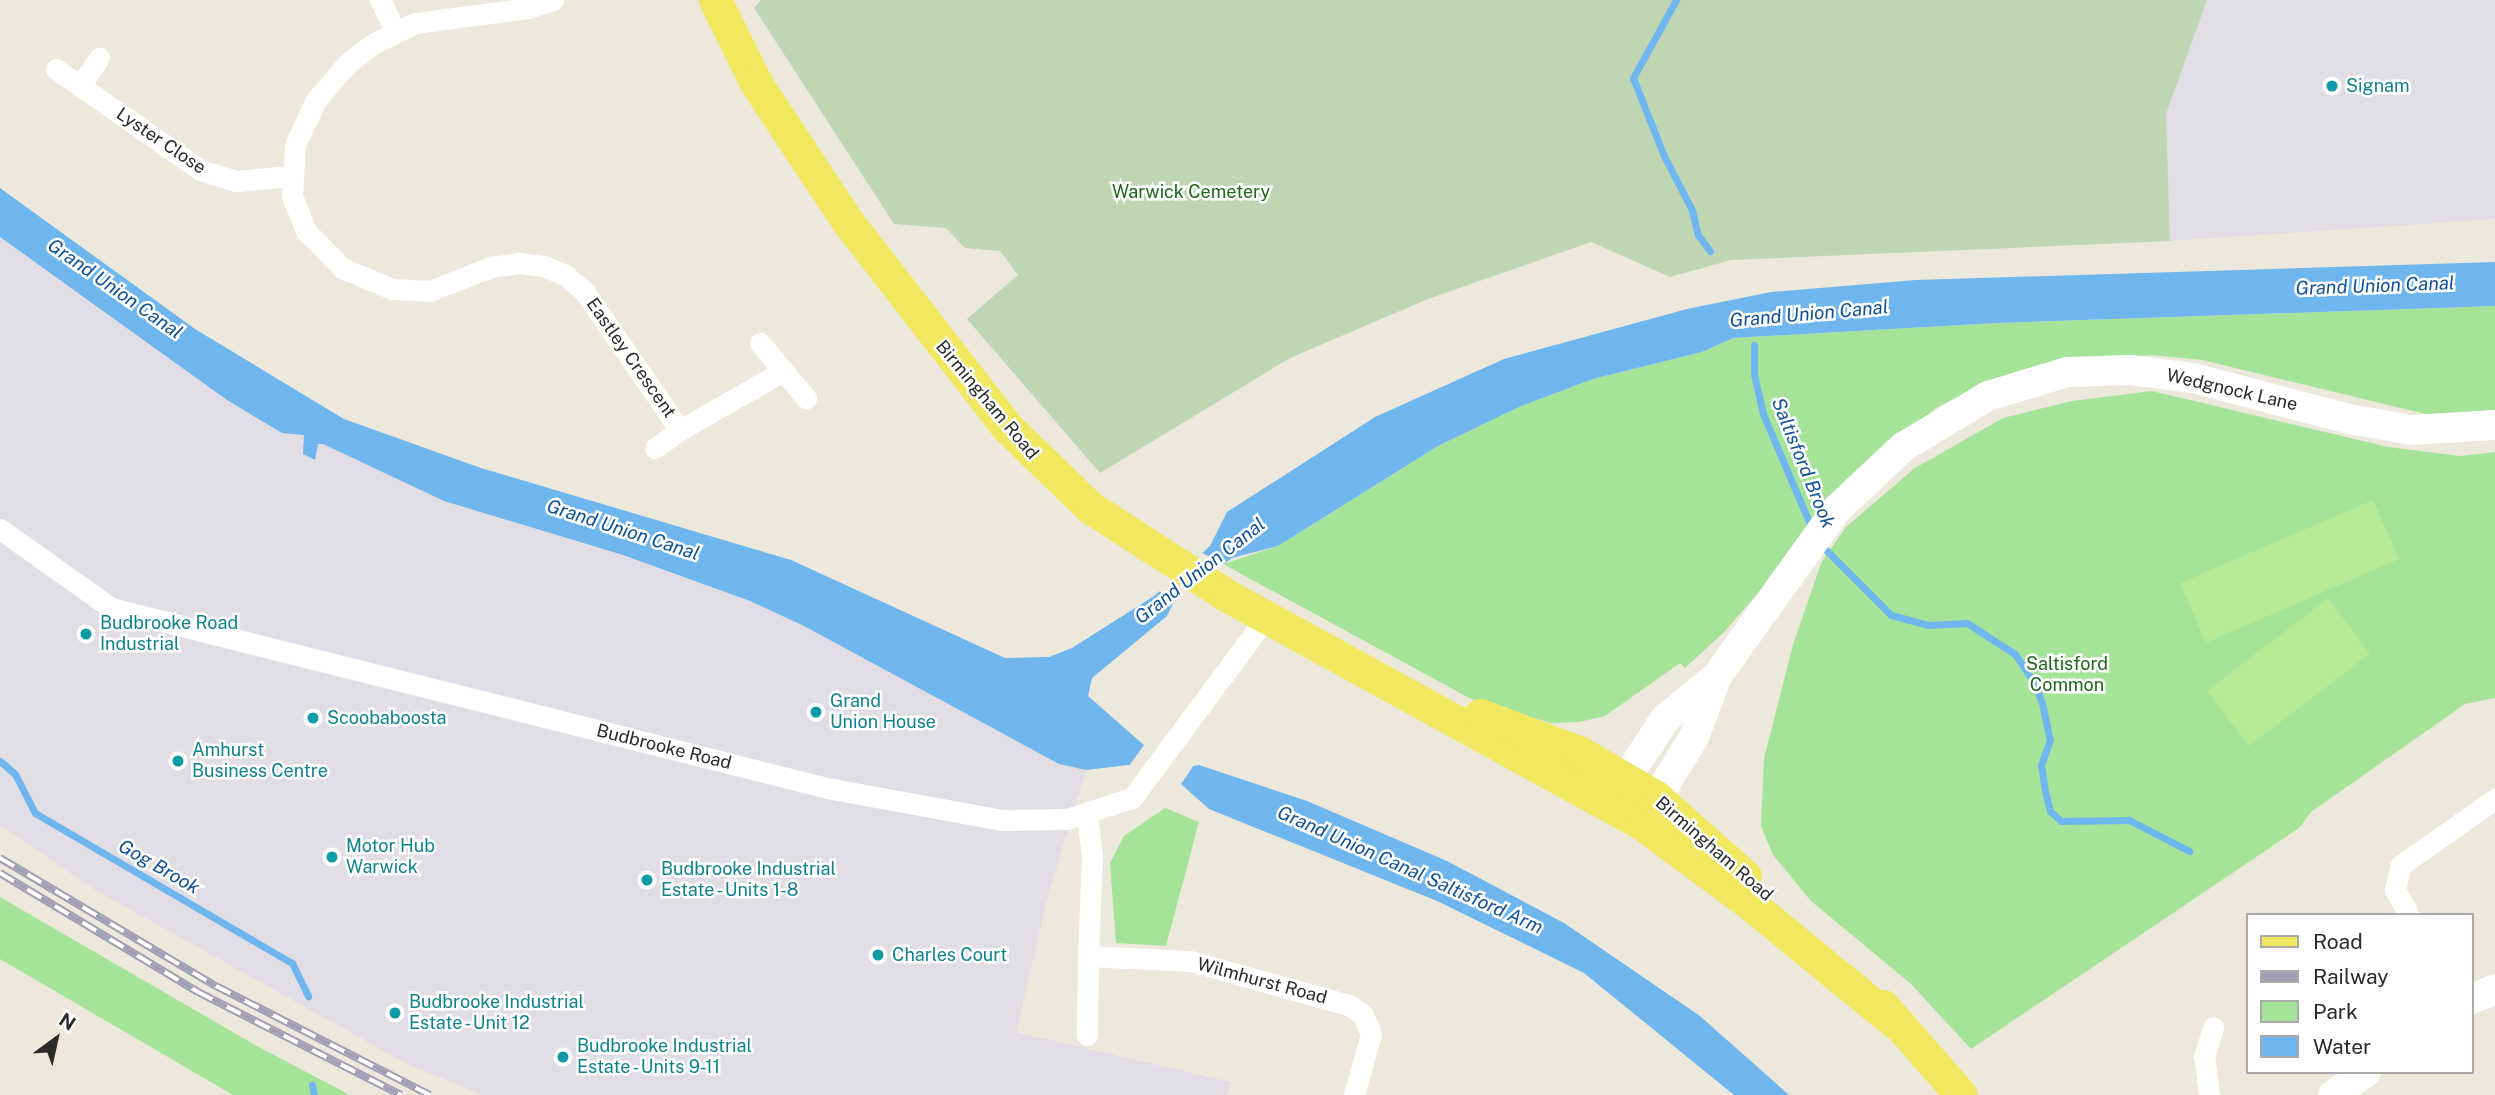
<!DOCTYPE html>
<html>
<head>
<meta charset="utf-8">
<style>
  body { margin:0 }
  #map { position:relative; width:2495px; height:1095px; overflow:hidden; background:#ece8dc; font-family:"Public Sans",sans-serif }
  div>[style] { position:absolute }
  .industrial>* { inset:0; background:#e1dde5 }
  .green>* { inset:0; background:#a5e399 }
  .cemetery>* { inset:0; background:#bed6b4 }
  .pitch>* { inset:0; background:#b6ea95 }
  .water>* { inset:0; background:#70b6ee }
  .pier>* { inset:0; background:#ece8dc }
  .stream>* { height:7px; margin:-3.5px; padding:0 3.5px; transform-origin:3.5px; border-radius:3.5px; background:#70b6ee }
  .street>* { height:21px; margin:-10.5px; padding:0 10.5px; transform-origin:10.5px; border-radius:10.5px; background:#fff }
  .secondary>* { height:30px; margin:-15px; padding:0 15px; transform-origin:15px; border-radius:15px; background:#fff }
  .primary>* { height:33px; margin:-16.5px; padding:0 16.5px; transform-origin:16.5px; border-radius:16.5px; background:#f0e85e }
  .rail>* { height:8px; margin-top:-4px; transform-origin:0; background:repeating-linear-gradient(90deg,#fff 0 16px,#a09fb5 0 32px); box-sizing:border-box; border-block:2px solid #a09fb5 }
  .dots>* { width:19px; height:19px; translate:-50% -50%; box-sizing:border-box; border:4px solid #fff; border-radius:50% }
  span { translate:-50% -50%; white-space:nowrap; text-align:center; line-height:1.15; -webkit-text-stroke:5px #fff; paint-order:stroke }
  .culture-label { font-size:18px; color:#0d838f }
  .left { translate:0 -50%; text-align:left }
  .street-label { font-size:18px; color:#2a2a2a }
  .park-label { font-size:18px; color:#1d671a }
  .water-label { font-size:19px; color:#0e519b; font-style:italic }
  .legend { position:absolute; left:2246px; top:913px; width:228px; height:161px; box-sizing:border-box; background:#fff; border:2px solid #aaa; margin:0; padding:9px 12px; list-style:none; font-size:21px; color:#2a2a2a }
  .legend li { display:flex; align-items:center; gap:14px; height:35px }
  .legend b { width:35px; border:2px solid #aaa }
  .north { position:absolute; left:21px; top:1004px; width:70px; height:70px; -webkit-text-stroke:5px #fff; paint-order:stroke; rotate:33deg; font-size:19px; font-weight:700; line-height:28px; text-align:center; color:#2a2a2a }
  .north::after { content:''; display:block; margin:auto; width:24px; height:32px; background:#2a2a2a; clip-path:polygon(50% 0,100% 100%,50% 72%,0 100%) }
</style>
</head>
<body>
<div id="map">
  <div class="industrial">
    <i style="clip-path:polygon(2207px 0,2495px 0,2495px 219px,2170px 241px,2166px 114px)"></i>
    <i style="clip-path:polygon(0 237px,227px 400px,305px 435px,315px 459px,318px 444px,323px 444px,444px 501px,623px 555px,750px 601px,804px 626px,1059px 764px,1086px 770px,1049px 892px,1016px 1032px,1231px 1082px,1227px 1095px,482px 1095px,407px 1064px,95px 890px,0 825px)"></i>
  </div>
  <div class="green">
    <i style="clip-path:polygon(2495px 306px,2495px 415px,2434px 416px,2202px 360px,2151px 355px,2066px 361px,1986px 384px,1939px 406px,1884px 450px,1723px 633px,1685px 668px,1680px 663px,1605px 716px,1579px 722px,1551px 723px,1473px 700px,1223px 564px,1278px 546px,1438px 446px,1519px 407px,1593px 379px,1702px 352px,1733px 338px,1997px 323px)"></i>
    <i style="clip-path:polygon(2152px 391px,2388px 447px,2460px 456px,2495px 452px,2495px 698px,2465px 704px,2311px 812px,2299px 828px,1971px 1049px,1911px 984px,1811px 901px,1773px 855px,1761px 826px,1764px 758px,1793px 645px,1821px 563px,1846px 527px,1915px 468px,2003px 418px,2072px 401px)"></i>
    <i style="clip-path:polygon(1165px 808px,1199px 822px,1166px 946px,1116px 943px,1110px 863px,1124px 836px)"></i>
    <i style="clip-path:polygon(0 897px,255px 1045px,350px 1095px,233px 1095px,0 959px)"></i>
  </div>
  <div class="cemetery">
    <i style="clip-path:polygon(761px 0,2207px 0,2166px 114px,2170px 241px,1731px 260px,1670px 277px,1591px 242px,1428px 299px,1290px 358px,1100px 473px,967px 319px,1018px 275px,1000px 251px,965px 248px,946px 228px,894px 224px,754px 8px)"></i>
  </div>
  <div class="pitch">
    <i style="clip-path:polygon(2373px 500px,2399px 559px,2206px 643px,2180px 583px)"></i>
    <i style="clip-path:polygon(2328px 598px,2370px 654px,2249px 746px,2207px 691px)"></i>
  </div>
  <div class="water">
    <i style="clip-path:polygon(0 188px,195px 329px,344px 419px,481px 468px,791px 560px,1005px 658px,1049px 657px,1072px 648px,1154px 596px,1210px 546px,1227px 512px,1375px 417px,1504px 359px,1687px 309px,1771px 292px,1916px 280px,2495px 262px,2495px 306px,1997px 323px,1733px 338px,1702px 352px,1593px 379px,1519px 407px,1438px 446px,1278px 546px,1232px 558px,1175px 599px,1167px 616px,1092px 678px,1088px 696px,1145px 746px,1181px 768px,1199px 765px,1307px 801px,1447px 861px,1564px 923px,1700px 1016px,1789px 1095px,1734px 1095px,1584px 973px,1437px 901px,1209px 809px,1181px 784px,1137px 764px,1086px 770px,1059px 764px,804px 626px,750px 601px,623px 555px,444px 501px,323px 444px,318px 444px,315px 460px,303px 454px,304px 435px,282px 433px,227px 400px,0 237px)"></i>
  </div>
  <div class="pier">
    <i style="clip-path:polygon(1199px 551px,1226px 566px,1178px 602px,1155px 589px)"></i>
    <i style="clip-path:polygon(1147px 741px,1182px 764px,1196px 762px,1179px 787px,1137px 767px,1126px 770px)"></i>
  </div>
  <div class="stream">
    <i style="left:1676px;top:0;width:89px;rotate:118.9deg"></i>
    <i style="left:1633px;top:78px;width:84px;rotate:68.3deg"></i>
    <i style="left:1664px;top:156px;width:61px;rotate:62.6deg"></i>
    <i style="left:1692px;top:210px;width:26px;rotate:77deg"></i>
    <i style="left:1698px;top:235px;width:20px;rotate:53deg"></i>
    <i style="left:1754px;top:345px;width:29px;rotate:90deg"></i>
    <i style="left:1754px;top:374px;width:41px;rotate:77.3deg"></i>
    <i style="left:1763px;top:414px;width:125px;rotate:66.9deg"></i>
    <i style="left:1821px;top:545px;width:99px;rotate:45deg"></i>
    <i style="left:1891px;top:615px;width:38px;rotate:15deg"></i>
    <i style="left:1928px;top:625px;width:39px;rotate:-3deg"></i>
    <i style="left:1967px;top:623px;width:57px;rotate:32.9deg"></i>
    <i style="left:2015px;top:654px;width:36px;rotate:56deg"></i>
    <i style="left:2035px;top:684px;width:20px;rotate:70deg"></i>
    <i style="left:2042px;top:703px;width:38px;rotate:78deg"></i>
    <i style="left:2050px;top:740px;width:27px;rotate:110deg"></i>
    <i style="left:2041px;top:765px;width:26px;rotate:81deg"></i>
    <i style="left:2045px;top:791px;width:21px;rotate:76deg"></i>
    <i style="left:2050px;top:811px;width:15px;rotate:42deg"></i>
    <i style="left:2061px;top:821px;width:68px;rotate:-0.8deg"></i>
    <i style="left:2129px;top:820px;width:68px;rotate:27.3deg"></i>
    <i style="left:0;top:761px;width:20px;rotate:41deg"></i>
    <i style="left:15px;top:774px;width:44px;rotate:62.9deg"></i>
    <i style="left:35px;top:813px;width:298px;rotate:30.3deg"></i>
    <i style="left:292px;top:963px;width:37px;rotate:64deg"></i>
    <i style="left:312px;top:1085px;width:10px;rotate:79deg"></i>
  </div>
  <div class="street">
    <i style="left:380px;top:0;width:34px;rotate:64deg"></i>
    <i style="left:553px;top:0;width:26px;rotate:162deg"></i>
    <i style="left:528px;top:8px;width:114px;rotate:172.4deg"></i>
    <i style="left:415px;top:23px;width:49px;rotate:153.4deg"></i>
    <i style="left:371px;top:45px;width:29px;rotate:142deg"></i>
    <i style="left:348px;top:63px;width:49px;rotate:130.9deg"></i>
    <i style="left:316px;top:100px;width:50px;rotate:115deg"></i>
    <i style="left:295px;top:145px;width:51px;rotate:93.4deg"></i>
    <i style="left:292px;top:196px;width:38px;rotate:68deg"></i>
    <i style="left:306px;top:231px;width:52px;rotate:45.8deg"></i>
    <i style="left:342px;top:268px;width:54px;rotate:22.8deg"></i>
    <i style="left:392px;top:289px;width:38px;rotate:3deg"></i>
    <i style="left:430px;top:291px;width:66px;rotate:-21.5deg"></i>
    <i style="left:491px;top:267px;width:28px;rotate:-8deg"></i>
    <i style="left:519px;top:263px;width:25px;rotate:7deg"></i>
    <i style="left:544px;top:266px;width:23px;rotate:23deg"></i>
    <i style="left:565px;top:275px;width:25px;rotate:40deg"></i>
    <i style="left:584px;top:291px;width:169px;rotate:55.4deg"></i>
    <i style="left:680px;top:430px;width:119px;rotate:-29.8deg"></i>
    <i style="left:56px;top:69px;width:176px;rotate:35deg"></i>
    <i style="left:200px;top:170px;width:38px;rotate:17deg"></i>
    <i style="left:236px;top:181px;width:54px;rotate:-5.3deg"></i>
    <i style="left:80px;top:86px;width:34px;rotate:-56deg"></i>
    <i style="left:760px;top:343px;width:72px;rotate:50.1deg"></i>
    <i style="left:655px;top:448px;width:31px;rotate:-36deg"></i>
    <i style="left:0;top:529px;width:136px;rotate:35.4deg"></i>
    <i style="left:111px;top:608px;width:738px;rotate:14.11deg"></i>
    <i style="left:827px;top:788px;width:177px;rotate:10.4deg"></i>
    <i style="left:1001px;top:820px;width:66px;rotate:-0.9deg"></i>
    <i style="left:1067px;top:819px;width:68px;rotate:-17.9deg"></i>
    <i style="left:1132px;top:798px;width:227px;rotate:-53.4deg"></i>
    <i style="left:1087px;top:815px;width:41px;rotate:83deg"></i>
    <i style="left:1092px;top:856px;width:100px;rotate:92.3deg"></i>
    <i style="left:1088px;top:956px;width:102px;rotate:2.8deg"></i>
    <i style="left:1190px;top:961px;width:165px;rotate:15.5deg"></i>
    <i style="left:1349px;top:1005px;width:17px;rotate:36deg"></i>
    <i style="left:1363px;top:1015px;width:21px;rotate:67deg"></i>
    <i style="left:1371px;top:1034px;width:63px;rotate:105.6deg"></i>
    <i style="left:2409px;top:915px;width:29px;rotate:-119deg"></i>
    <i style="left:2395px;top:890px;width:26px;rotate:-77deg"></i>
    <i style="left:2401px;top:865px;width:115px;rotate:-35.1deg"></i>
    <i style="left:1087px;top:1035px;width:79px;rotate:-89.3deg"></i>
    <i style="left:2209px;top:1095px;width:38px;rotate:-97deg"></i>
    <i style="left:2204px;top:1057px;width:31px;rotate:-73deg"></i>
  </div>
  <div class="secondary">
    <i style="left:1612px;top:800px;width:97px;rotate:-56.8deg"></i>
    <i style="left:1665px;top:719px;width:67px;rotate:-39.6deg"></i>
    <i style="left:1644px;top:818px;width:95px;rotate:-58.3deg"></i>
    <i style="left:1694px;top:737px;width:65px;rotate:-69.3deg"></i>
    <i style="left:1717px;top:676px;width:206px;rotate:-54.3deg"></i>
    <i style="left:1837px;top:509px;width:91px;rotate:-43.2deg"></i>
    <i style="left:1903px;top:447px;width:99px;rotate:-31deg"></i>
    <i style="left:1988px;top:396px;width:83px;rotate:-16.9deg"></i>
    <i style="left:2067px;top:372px;width:63px;rotate:-1.8deg"></i>
    <i style="left:2130px;top:370px;width:64px;rotate:7.2deg"></i>
    <i style="left:2193px;top:378px;width:161px;rotate:14.7deg"></i>
    <i style="left:2349px;top:419px;width:63px;rotate:10.1deg"></i>
    <i style="left:2411px;top:430px;width:84px;rotate:-3.4deg"></i>
    <i style="left:2472px;top:999px;width:25px;rotate:-23deg"></i>
    <i style="left:2333px;top:1095px;width:40px;rotate:-34.9deg"></i>
  </div>
  <div class="primary">
    <i style="left:715px;top:0;width:93px;rotate:63.7deg"></i>
    <i style="left:756px;top:83px;width:167px;rotate:56.5deg"></i>
    <i style="left:848px;top:222px;width:259px;rotate:52.2deg"></i>
    <i style="left:1007px;top:427px;width:117px;rotate:44deg"></i>
    <i style="left:1091px;top:508px;width:161px;rotate:32.8deg"></i>
    <i style="left:1226px;top:595px;width:474px;rotate:28.8deg"></i>
    <i style="left:1641px;top:823px;width:134px;rotate:36.5deg"></i>
    <i style="left:1749px;top:903px;width:191px;rotate:39.3deg"></i>
    <i style="left:1480px;top:715px;width:108px;rotate:20.6deg"></i>
    <i style="left:1581px;top:753px;width:87px;rotate:30.4deg"></i>
    <i style="left:1656px;top:797px;width:119px;rotate:41.6deg"></i>
    <i style="left:1883px;top:1006px;width:118px;rotate:48.8deg"></i>
  </div>
  <div class="rail">
    <i style="left:0;top:858px;width:251px;rotate:30.7deg"></i>
    <i style="left:216px;top:986px;width:240px;rotate:27deg"></i>
    <i style="left:0;top:873px;width:231px;rotate:31deg"></i>
    <i style="left:198px;top:992px;width:228px;rotate:26.9deg"></i>
  </div>
  <div class="dots">
    <i style="left:2332px;top:86px;background:#0f9aa8"></i>
    <i style="left:86px;top:634px;background:#0f9aa8"></i>
    <i style="left:816px;top:712px;background:#0f9aa8"></i>
    <i style="left:313px;top:718px;background:#0f9aa8"></i>
    <i style="left:178px;top:761px;background:#0f9aa8"></i>
    <i style="left:332px;top:857px;background:#0f9aa8"></i>
    <i style="left:647px;top:880px;background:#0f9aa8"></i>
    <i style="left:878px;top:955px;background:#0f9aa8"></i>
    <i style="left:395px;top:1013px;background:#0f9aa8"></i>
    <i style="left:563px;top:1057px;background:#0f9aa8"></i>
  </div>
  <div class="culture-label">
    <span class="left" style="left:2346px;top:86px">Signam</span>
    <span class="left" style="left:100px;top:634px">Budbrooke Road<br>Industrial</span>
    <span class="left" style="left:830px;top:712px">Grand<br>Union House</span>
    <span class="left" style="left:327px;top:718px">Scoobaboosta</span>
    <span class="left" style="left:192px;top:761px">Amhurst<br>Business Centre</span>
    <span class="left" style="left:346px;top:857px">Motor Hub<br>Warwick</span>
    <span class="left" style="left:661px;top:880px">Budbrooke Industrial<br>Estate - Units 1-8</span>
    <span class="left" style="left:892px;top:955px">Charles Court</span>
    <span class="left" style="left:409px;top:1013px">Budbrooke Industrial<br>Estate - Unit 12</span>
    <span class="left" style="left:577px;top:1057px">Budbrooke Industrial<br>Estate - Units 9-11</span>
  </div>
  <div class="street-label">
    <span style="left:161px;top:141px;rotate:34deg">Lyster Close</span>
    <span style="left:631px;top:358px;rotate:55deg">Eastley Crescent</span>
    <span style="left:2232px;top:390px;rotate:13deg">Wedgnock Lane</span>
    <span style="left:987px;top:400px;rotate:50deg">Birmingham Road</span>
    <span style="left:664px;top:747px;rotate:14deg">Budbrooke Road</span>
    <span style="left:1714px;top:849px;rotate:41deg">Birmingham Road</span>
    <span style="left:1262px;top:981px;rotate:15deg">Wilmhurst Road</span>
  </div>
  <div class="park-label">
    <span style="left:1191px;top:192px">Warwick Cemetery</span>
    <span style="left:2067px;top:675px">Saltisford<br>Common</span>
  </div>
  <div class="water-label">
    <span style="left:2375px;top:286px;rotate:-2deg">Grand Union Canal</span>
    <span style="left:115px;top:289px;rotate:35deg">Grand Union Canal</span>
    <span style="left:1809px;top:314px;rotate:-5deg">Grand Union Canal</span>
    <span style="left:1803px;top:463px;rotate:68deg">Saltisford Brook</span>
    <span style="left:623px;top:530px;rotate:18deg">Grand Union Canal</span>
    <span style="left:1200px;top:571px;rotate:-38deg">Grand Union Canal</span>
    <span style="left:159px;top:867px;rotate:30deg">Gog Brook</span>
    <span style="left:1410px;top:870px;rotate:24deg">Grand Union Canal Saltisford Arm</span>
  </div>
  <ul class="legend">
  <li><b style="height:9px;background:#f0e85e"></b>Road</li>
  <li><b style="height:9px;background:#a09fb5"></b>Railway</li>
  <li><b style="height:19px;background:#a5e399"></b>Park</li>
  <li><b style="height:19px;background:#70b6ee"></b>Water</li>
  </ul>
  <div class="north">N</div>
</div>
</body>
</html>
